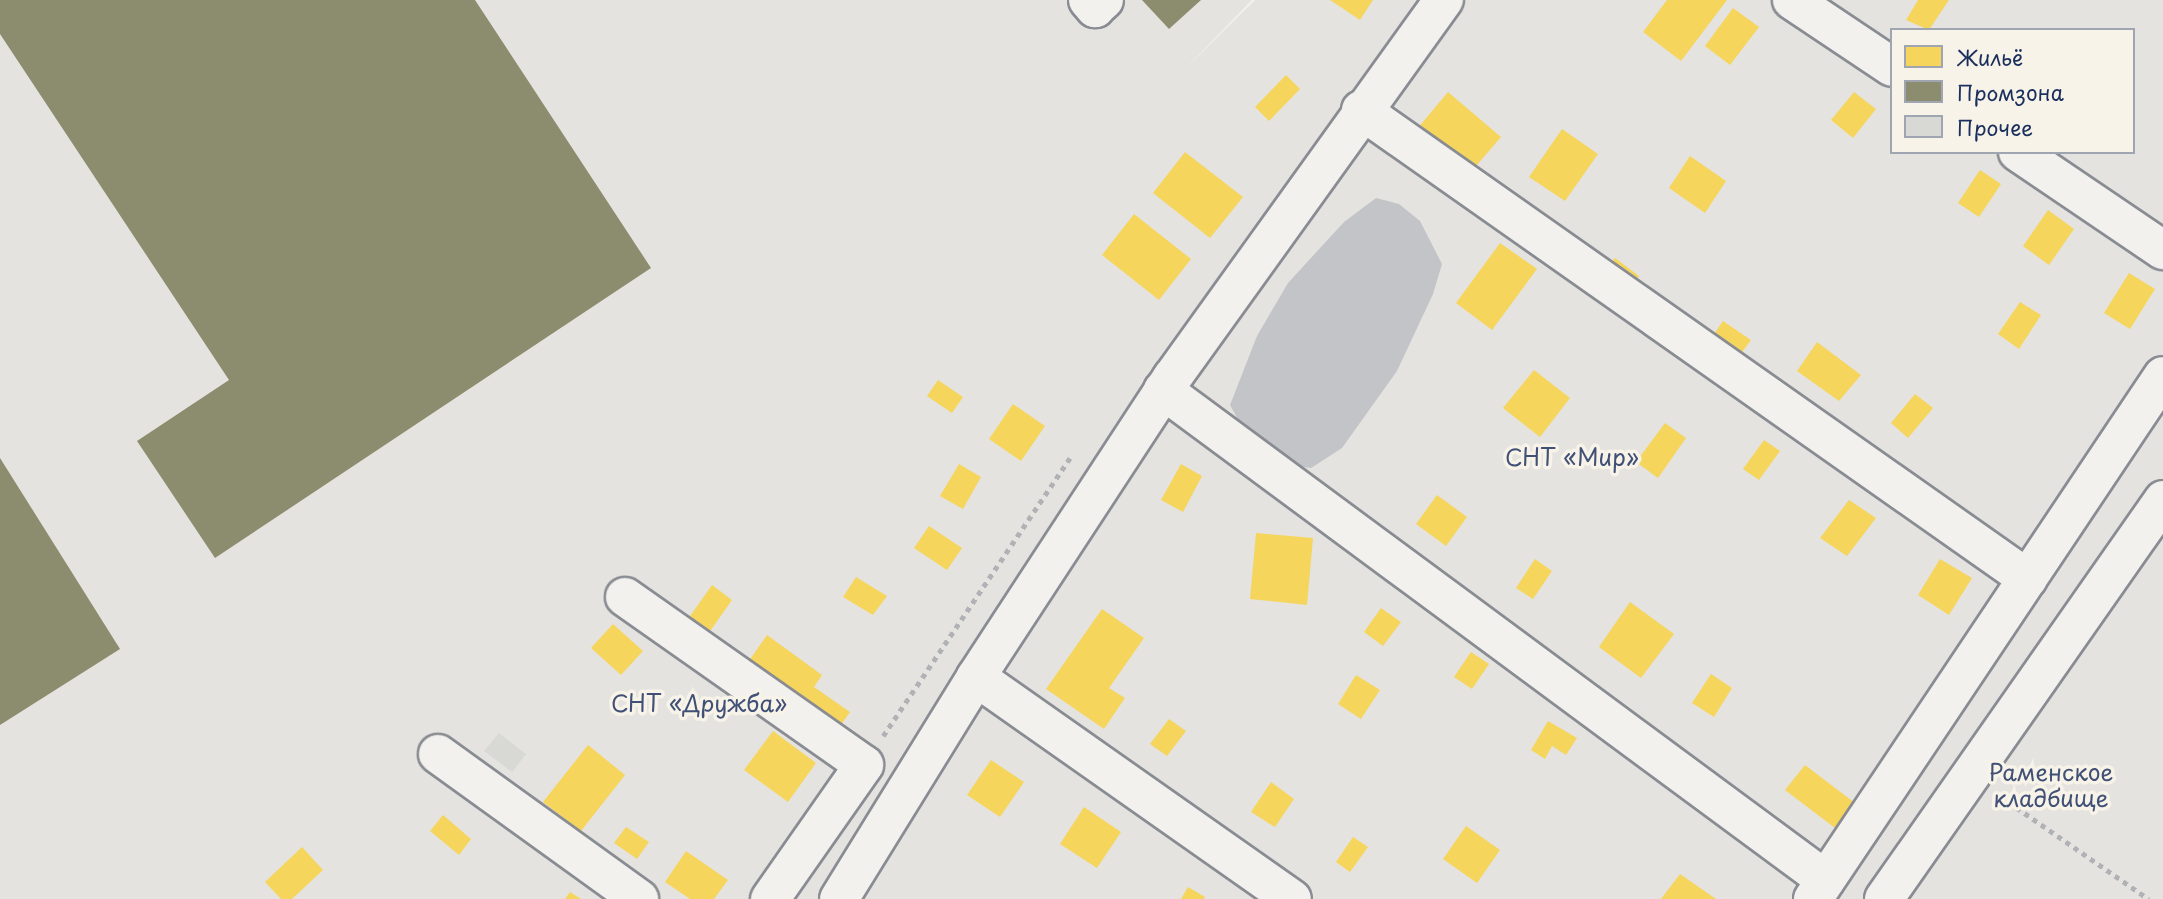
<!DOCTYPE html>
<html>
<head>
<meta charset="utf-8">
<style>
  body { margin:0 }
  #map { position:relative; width:2163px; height:899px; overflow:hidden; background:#f4f2ec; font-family:"Playpen Sans",sans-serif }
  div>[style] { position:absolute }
  .built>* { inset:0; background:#e4e3df }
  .water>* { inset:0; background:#c2c4c8 }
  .homes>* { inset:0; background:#f6d55c }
  .industry>* { inset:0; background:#8c8c6e }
  .building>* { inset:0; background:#d8d8d5 }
  .path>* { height:4.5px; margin-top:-2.25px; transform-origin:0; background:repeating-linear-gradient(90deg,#b1b2b5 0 5px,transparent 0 10px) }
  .roads { filter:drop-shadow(2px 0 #898c92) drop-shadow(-2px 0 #898c92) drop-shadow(0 2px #898c92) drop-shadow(0 -2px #898c92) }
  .minor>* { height:38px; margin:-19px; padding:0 19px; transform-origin:19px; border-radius:19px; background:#f2f1ed }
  span { translate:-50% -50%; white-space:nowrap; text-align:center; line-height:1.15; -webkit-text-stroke:7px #f7f3e8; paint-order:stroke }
  .park-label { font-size:23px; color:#415076 }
  .legend { position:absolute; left:1890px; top:28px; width:245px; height:126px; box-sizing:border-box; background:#f7f3e8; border:2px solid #9fa5b1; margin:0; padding:9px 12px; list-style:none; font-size:21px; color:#1b2f5e }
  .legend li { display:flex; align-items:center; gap:14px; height:35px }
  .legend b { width:35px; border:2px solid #9fa5b1 }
</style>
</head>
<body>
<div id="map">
  <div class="built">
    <i style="clip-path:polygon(evenodd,0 0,1252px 0,1183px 71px,1255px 0,2163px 0,2163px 899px,0 899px,0 0,1892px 30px,2133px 30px,2133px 152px,1892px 152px,1892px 30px)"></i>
  </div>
  <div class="water">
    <i style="clip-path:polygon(1376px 198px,1399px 204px,1420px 221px,1442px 264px,1433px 294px,1397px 371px,1342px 448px,1311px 468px,1278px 464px,1246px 434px,1230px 405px,1257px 336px,1288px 283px,1344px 222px)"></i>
  </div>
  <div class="homes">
    <i style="clip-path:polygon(1330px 0,1373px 0,1360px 20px)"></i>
    <i style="clip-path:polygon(1667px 0,1727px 0,1681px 61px,1643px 32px)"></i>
    <i style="clip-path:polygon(1918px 0,1949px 0,1929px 30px,1906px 20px)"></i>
    <i style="clip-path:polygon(1733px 8px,1759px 27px,1730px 65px,1705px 46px)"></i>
    <i style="clip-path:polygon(1286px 75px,1300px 89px,1269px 121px,1255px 107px)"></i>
    <i style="clip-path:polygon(1448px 92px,1501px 137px,1470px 173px,1417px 129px)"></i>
    <i style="clip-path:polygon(1854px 92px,1876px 109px,1853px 138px,1831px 120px)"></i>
    <i style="clip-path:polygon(1562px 129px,1598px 154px,1565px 201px,1529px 177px)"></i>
    <i style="clip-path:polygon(1185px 152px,1243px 197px,1210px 238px,1153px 193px)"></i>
    <i style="clip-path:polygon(1690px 156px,1726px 181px,1705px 213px,1669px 188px)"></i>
    <i style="clip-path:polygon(1980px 170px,2001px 184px,1979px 217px,1958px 203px)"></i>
    <i style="clip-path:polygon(2048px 210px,2074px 229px,2049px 265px,2023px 246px)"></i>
    <i style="clip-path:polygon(1134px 214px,1191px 259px,1159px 300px,1102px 255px)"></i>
    <i style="clip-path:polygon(1500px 243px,1537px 269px,1492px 330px,1456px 303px)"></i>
    <i style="clip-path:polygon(1615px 258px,1639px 276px,1628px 291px,1604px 272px)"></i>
    <i style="clip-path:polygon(2129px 273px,2155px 289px,2130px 329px,2104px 313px)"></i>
    <i style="clip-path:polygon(2020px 302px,2041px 315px,2019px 349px,1998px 334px)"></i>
    <i style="clip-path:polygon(1723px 321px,1751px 340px,1737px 359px,1710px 340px)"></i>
    <i style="clip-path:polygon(1817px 342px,1861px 375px,1839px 401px,1797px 371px)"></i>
    <i style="clip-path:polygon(1534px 370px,1570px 398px,1540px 437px,1503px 408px)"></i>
    <i style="clip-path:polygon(938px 380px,963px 397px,952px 413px,927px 396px)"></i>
    <i style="clip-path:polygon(1915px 394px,1933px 408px,1908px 438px,1891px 423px)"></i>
    <i style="clip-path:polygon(1013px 404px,1045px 426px,1021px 461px,989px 439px)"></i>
    <i style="clip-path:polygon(1665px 423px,1686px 438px,1658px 478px,1636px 462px)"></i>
    <i style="clip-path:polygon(1764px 440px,1780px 451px,1759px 480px,1743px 469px)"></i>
    <i style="clip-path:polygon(959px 464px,981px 477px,963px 509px,940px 496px)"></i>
    <i style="clip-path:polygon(1181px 464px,1202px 476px,1183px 512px,1161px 500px)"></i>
    <i style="clip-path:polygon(1437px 495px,1467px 517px,1446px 546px,1416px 524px)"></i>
    <i style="clip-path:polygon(1849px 500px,1876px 518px,1847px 556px,1820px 538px)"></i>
    <i style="clip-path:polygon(929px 526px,962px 548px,947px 570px,914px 548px)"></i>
    <i style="clip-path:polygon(1256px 533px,1313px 538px,1307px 605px,1250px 599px)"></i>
    <i style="clip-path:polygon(1535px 559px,1552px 571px,1533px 599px,1516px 588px)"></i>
    <i style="clip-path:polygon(1940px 559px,1972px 578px,1949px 615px,1918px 595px)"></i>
    <i style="clip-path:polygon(856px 577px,887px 596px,873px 615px,843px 597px)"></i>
    <i style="clip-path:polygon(712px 585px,732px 600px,708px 634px,688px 619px)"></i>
    <i style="clip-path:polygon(1630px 602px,1674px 634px,1641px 678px,1599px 647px)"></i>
    <i style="clip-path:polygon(1381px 608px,1401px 622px,1383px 646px,1364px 632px)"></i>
    <i style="clip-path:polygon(1102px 609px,1144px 638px,1109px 688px,1125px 698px,1104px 729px,1046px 689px)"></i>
    <i style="clip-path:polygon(613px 624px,643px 651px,621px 675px,591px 648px)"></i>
    <i style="clip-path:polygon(767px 635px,822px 675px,814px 687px,850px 712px,835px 733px,744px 668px)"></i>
    <i style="clip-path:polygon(1471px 652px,1489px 664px,1472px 689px,1454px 677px)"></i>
    <i style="clip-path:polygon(1711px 674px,1732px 688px,1714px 717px,1692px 703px)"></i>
    <i style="clip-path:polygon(1356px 675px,1380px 690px,1361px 719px,1338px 704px)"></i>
    <i style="clip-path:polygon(1169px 719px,1186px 731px,1167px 756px,1150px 744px)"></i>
    <i style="clip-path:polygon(1548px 721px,1577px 738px,1566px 755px,1552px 746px,1545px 759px,1531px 750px)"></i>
    <i style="clip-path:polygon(773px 731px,816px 763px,788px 802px,744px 770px)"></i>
    <i style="clip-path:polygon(588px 745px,625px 775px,581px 831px,543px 802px)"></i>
    <i style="clip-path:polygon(991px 760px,1024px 782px,1000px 817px,967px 795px)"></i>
    <i style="clip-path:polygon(1805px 765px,1855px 803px,1835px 828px,1785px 790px)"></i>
    <i style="clip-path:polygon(1271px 782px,1294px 799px,1275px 827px,1251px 812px)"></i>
    <i style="clip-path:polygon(1084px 807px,1121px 832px,1097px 868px,1060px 844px)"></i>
    <i style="clip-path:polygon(443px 815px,471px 839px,459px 855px,430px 831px)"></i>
    <i style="clip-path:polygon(1466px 826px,1500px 850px,1477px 883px,1443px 859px)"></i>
    <i style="clip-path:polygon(626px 827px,649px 842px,637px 859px,614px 843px)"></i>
    <i style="clip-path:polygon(1353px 837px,1368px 847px,1350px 872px,1336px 862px)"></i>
    <i style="clip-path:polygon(302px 847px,323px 870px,292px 899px,281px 899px,265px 882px)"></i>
    <i style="clip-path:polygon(686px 851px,728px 880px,714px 899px,690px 899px,665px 882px)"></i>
    <i style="clip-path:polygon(1680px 874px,1716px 899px,1661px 899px)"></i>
    <i style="clip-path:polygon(1188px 887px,1205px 897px,1204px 899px,1181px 899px)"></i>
    <i style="clip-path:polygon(570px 892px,581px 899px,565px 899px)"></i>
  </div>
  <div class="industry">
    <i style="clip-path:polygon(0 0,475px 0,651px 268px,215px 558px,137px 441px,229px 380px,0 34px)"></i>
    <i style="clip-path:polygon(1142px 0,1201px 0,1169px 29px)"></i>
    <i style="clip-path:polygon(0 458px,120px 649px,0 725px)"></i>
  </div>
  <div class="building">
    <i style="clip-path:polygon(499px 733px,526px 754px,512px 772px,484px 751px)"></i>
  </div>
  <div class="path">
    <i style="left:883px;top:736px;width:335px;rotate:-56.1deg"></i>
    <i style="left:2000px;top:796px;width:181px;rotate:34.7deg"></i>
  </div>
  <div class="roads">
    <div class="minor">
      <i style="left:1088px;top:0;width:11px;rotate:49deg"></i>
      <i style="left:1095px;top:8px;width:12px;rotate:-42deg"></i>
      <i style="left:1792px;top:0;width:120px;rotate:33.8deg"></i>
      <i style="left:1361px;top:110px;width:815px;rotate:35.11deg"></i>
      <i style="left:2018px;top:152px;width:175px;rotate:34.1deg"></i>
      <i style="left:1163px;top:390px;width:824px;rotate:36.47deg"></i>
      <i style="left:625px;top:597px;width:292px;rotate:35.1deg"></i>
      <i style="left:864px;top:765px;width:164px;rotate:125deg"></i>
      <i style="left:976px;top:677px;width:386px;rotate:35.1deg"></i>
      <i style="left:438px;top:754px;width:248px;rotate:35.8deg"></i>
      <i style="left:839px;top:899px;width:261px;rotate:-58.3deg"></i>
      <i style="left:976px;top:677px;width:358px;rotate:-56.8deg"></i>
      <i style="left:1172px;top:378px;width:466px;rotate:-54.3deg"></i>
      <i style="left:1813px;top:899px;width:629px;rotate:-56.21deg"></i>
      <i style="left:1884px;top:899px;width:487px;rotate:-55deg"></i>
    </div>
  </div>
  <div class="park-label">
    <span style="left:1572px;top:457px">СНТ «Мир»</span>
    <span style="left:699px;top:703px">СНТ «Дружба»</span>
    <span style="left:2051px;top:785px">Раменское<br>кладбище</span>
  </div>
  <ul class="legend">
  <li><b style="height:19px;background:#f6d55c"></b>Жильё</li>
  <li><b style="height:19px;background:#8c8c6e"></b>Промзона</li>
  <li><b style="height:19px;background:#d8d8d5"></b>Прочее</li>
  </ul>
</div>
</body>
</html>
